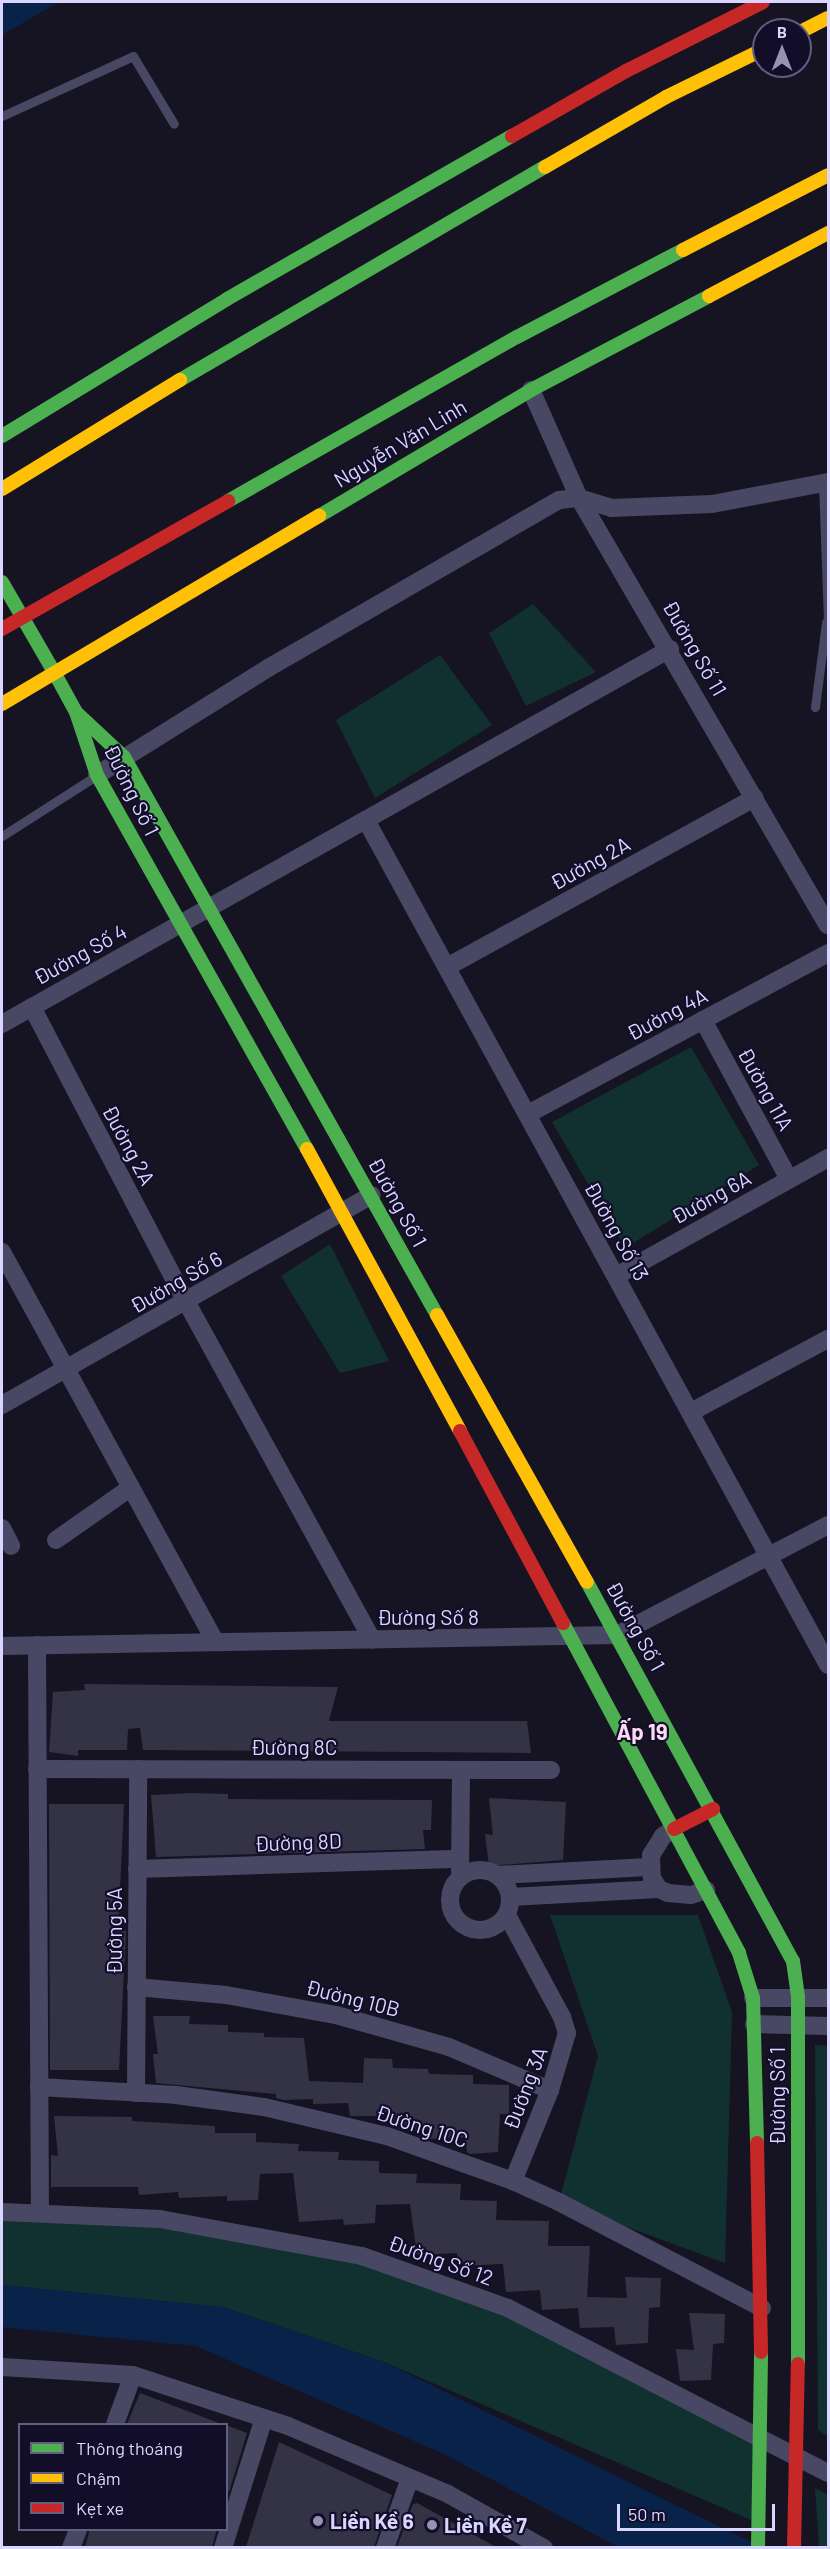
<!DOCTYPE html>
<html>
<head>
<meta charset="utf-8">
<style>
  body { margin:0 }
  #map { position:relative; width:830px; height:2549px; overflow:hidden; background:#161423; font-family:Barlow,sans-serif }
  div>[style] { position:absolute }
  .green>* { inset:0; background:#113030 }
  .water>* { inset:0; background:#09224a }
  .building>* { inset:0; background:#343245 }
  .lane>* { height:9px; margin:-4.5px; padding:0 4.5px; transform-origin:4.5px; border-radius:4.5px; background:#494864 }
  .street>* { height:18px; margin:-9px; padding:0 9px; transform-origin:9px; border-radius:9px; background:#494864 }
  .street>.ring { margin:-9px; padding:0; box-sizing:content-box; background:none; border:18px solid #494864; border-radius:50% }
  .fast>* { height:14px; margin:-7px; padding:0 7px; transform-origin:7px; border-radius:7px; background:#4caf50 }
  .slow>* { height:14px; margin:-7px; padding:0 7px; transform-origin:7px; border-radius:7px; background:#ffc107 }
  .jam>* { height:14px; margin:-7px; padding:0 7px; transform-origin:7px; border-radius:7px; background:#c62828 }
  .dots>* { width:16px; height:16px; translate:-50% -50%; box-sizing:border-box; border:3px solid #120e29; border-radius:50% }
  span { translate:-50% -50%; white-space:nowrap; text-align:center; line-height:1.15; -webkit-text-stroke:4.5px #120e29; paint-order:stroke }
  .street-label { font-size:21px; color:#dad6ff }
  .poi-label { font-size:21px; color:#dad6ff; font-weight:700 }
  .left { translate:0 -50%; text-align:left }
  .neighbourhood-label { font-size:22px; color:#ffd8f2; font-weight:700 }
  .frame { position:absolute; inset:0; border:3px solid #dad6ff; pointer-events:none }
  .legend { position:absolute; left:18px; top:2423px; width:210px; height:108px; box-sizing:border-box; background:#120e29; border:2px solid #625e7f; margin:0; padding:8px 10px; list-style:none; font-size:18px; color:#dad6ff }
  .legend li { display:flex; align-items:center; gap:12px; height:30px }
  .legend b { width:30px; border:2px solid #625e7f }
  .north { position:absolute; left:752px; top:18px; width:60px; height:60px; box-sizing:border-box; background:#120e29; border:2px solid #625e7f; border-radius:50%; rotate:0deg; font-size:16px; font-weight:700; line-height:24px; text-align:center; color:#dad6ff }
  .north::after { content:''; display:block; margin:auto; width:21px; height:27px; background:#9592b2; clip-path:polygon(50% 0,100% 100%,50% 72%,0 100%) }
  .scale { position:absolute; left:617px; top:2504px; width:158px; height:27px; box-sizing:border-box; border:3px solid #dad6ff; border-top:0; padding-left:8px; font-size:18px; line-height:21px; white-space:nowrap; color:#dad6ff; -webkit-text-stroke:4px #120e29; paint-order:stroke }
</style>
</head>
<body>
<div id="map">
  <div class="green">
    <i style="clip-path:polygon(533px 604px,596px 672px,526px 706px,489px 633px)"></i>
    <i style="clip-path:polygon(440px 655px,492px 725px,375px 798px,336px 720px)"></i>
    <i style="clip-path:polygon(691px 1047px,759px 1165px,625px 1248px,552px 1122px)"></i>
    <i style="clip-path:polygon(330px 1244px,389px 1361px,340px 1373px,281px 1276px)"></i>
    <i style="clip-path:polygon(550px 1915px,698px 1915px,732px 2012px,725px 2263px,559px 2202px,598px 2056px)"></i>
    <i style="clip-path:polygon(815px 2045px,828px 2046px,828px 2437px,818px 2430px)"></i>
    <i style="clip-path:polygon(2px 2211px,160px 2219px,362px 2256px,508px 2308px,761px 2439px,758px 2523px,384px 2362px,223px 2307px,2px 2285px)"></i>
    <i style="clip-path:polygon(815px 2488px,828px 2495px,828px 2547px,819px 2547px)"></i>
  </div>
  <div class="water">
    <i style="clip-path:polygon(2px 2px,59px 2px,2px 35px)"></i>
    <i style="clip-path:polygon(2px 2285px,223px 2307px,384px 2362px,761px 2547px,618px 2547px,444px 2454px,196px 2346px,2px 2327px)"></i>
  </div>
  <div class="building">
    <i style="clip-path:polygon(84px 1684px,338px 1687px,329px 1721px,527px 1721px,531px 1753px,143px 1750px,140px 1728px,128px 1729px,127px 1750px,78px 1750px,78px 1756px,49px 1752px,53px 1692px,85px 1690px)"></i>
    <i style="clip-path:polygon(192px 1793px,228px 1794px,228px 1799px,432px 1800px,431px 1830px,423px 1830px,425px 1849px,156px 1857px,151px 1795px)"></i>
    <i style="clip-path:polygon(489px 1798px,566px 1802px,563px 1860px,489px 1866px,485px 1834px,493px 1835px)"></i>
    <i style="clip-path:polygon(49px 1804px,124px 1804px,118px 1931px,126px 1931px,119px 2070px,50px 2070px)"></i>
    <i style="clip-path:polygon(153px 2016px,190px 2016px,189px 2024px,228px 2025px,228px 2032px,264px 2033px,264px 2037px,304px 2038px,309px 2081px,363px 2083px,364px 2058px,392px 2059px,393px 2068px,428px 2069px,429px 2074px,473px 2075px,473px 2084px,509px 2085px,509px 2114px,500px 2114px,498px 2152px,470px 2154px,467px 2152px,465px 2137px,429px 2139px,427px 2130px,407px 2131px,389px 2125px,388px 2116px,350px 2116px,348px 2103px,313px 2104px,313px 2099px,284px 2100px,276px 2098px,276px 2094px,156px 2083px,153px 2054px,158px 2054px)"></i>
    <i style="clip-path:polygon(54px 2116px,132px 2117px,132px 2121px,215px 2126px,215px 2133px,256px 2133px,256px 2142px,299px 2144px,298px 2151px,339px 2152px,338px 2160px,379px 2161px,379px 2173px,417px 2174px,416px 2183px,461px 2184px,460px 2200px,497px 2201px,496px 2220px,549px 2221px,548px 2246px,590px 2246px,587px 2297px,627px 2298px,625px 2277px,661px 2278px,660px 2307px,649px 2308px,648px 2343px,616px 2345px,614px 2327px,580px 2328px,578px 2308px,542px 2310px,540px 2290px,506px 2292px,503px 2264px,458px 2266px,457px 2253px,417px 2255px,410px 2204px,376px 2205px,375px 2223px,344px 2225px,343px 2219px,299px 2222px,293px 2173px,260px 2174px,258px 2200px,227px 2201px,227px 2196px,179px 2198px,178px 2192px,139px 2195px,138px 2187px,51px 2187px,51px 2155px,58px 2156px)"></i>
    <i style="clip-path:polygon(689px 2313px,725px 2314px,724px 2343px,713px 2344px,711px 2380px,680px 2381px,676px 2349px,694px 2350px)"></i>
    <i style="clip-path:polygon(140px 2393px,219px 2423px,219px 2424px,127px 2424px)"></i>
    <i style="clip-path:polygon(226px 2425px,247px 2433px,229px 2492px,226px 2491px)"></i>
    <i style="clip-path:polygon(279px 2442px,392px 2495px,374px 2547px,246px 2547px)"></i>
    <i style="clip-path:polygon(417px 2503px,496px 2547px,397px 2547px,413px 2504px)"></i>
    <i style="clip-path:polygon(90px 2529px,217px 2529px,212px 2547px,85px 2547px)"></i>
  </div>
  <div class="lane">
    <i style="left:2px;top:116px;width:144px;rotate:-24.6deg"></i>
    <i style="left:133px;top:56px;width:79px;rotate:58.9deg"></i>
    <i style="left:823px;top:483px;width:139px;rotate:87.9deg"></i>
    <i style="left:815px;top:707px;width:86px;rotate:-82.6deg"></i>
    <i style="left:2px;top:836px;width:112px;rotate:-32.6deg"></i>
  </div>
  <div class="street">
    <i style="left:531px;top:390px;width:118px;rotate:66deg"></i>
    <i style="left:579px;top:498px;width:494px;rotate:59.8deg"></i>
    <i style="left:97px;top:775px;width:202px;rotate:-32deg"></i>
    <i style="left:268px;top:668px;width:336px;rotate:-30deg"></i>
    <i style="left:559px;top:500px;width:20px;rotate:-6deg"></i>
    <i style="left:579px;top:498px;width:34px;rotate:17deg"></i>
    <i style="left:611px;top:508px;width:101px;rotate:-2.3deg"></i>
    <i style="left:712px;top:504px;width:118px;rotate:-10.7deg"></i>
    <i style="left:366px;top:820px;width:963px;rotate:61.33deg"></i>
    <i style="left:447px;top:967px;width:351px;rotate:-28.8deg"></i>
    <i style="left:32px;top:1007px;width:334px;rotate:62.4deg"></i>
    <i style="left:187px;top:1303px;width:384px;rotate:61.2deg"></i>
    <i style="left:703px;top:1020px;width:181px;rotate:61.6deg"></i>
    <i style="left:2px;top:1024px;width:766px;rotate:-29.31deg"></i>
    <i style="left:528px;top:1114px;width:340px;rotate:-28.2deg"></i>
    <i style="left:2px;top:1252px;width:442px;rotate:61.3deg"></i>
    <i style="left:616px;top:1276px;width:243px;rotate:-29.1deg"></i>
    <i style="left:2px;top:1405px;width:425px;rotate:-29.6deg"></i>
    <i style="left:691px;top:1412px;width:155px;rotate:-28.1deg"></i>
    <i style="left:2px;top:1528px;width:20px;rotate:63deg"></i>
    <i style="left:56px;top:1540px;width:90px;rotate:-35.1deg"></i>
    <i style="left:37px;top:1645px;width:568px;rotate:89.7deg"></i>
    <i style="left:2px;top:1646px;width:615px;rotate:-1.02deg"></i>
    <i style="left:617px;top:1635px;width:238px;rotate:-27.5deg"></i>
    <i style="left:37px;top:1769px;width:514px;rotate:0.11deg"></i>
    <i style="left:674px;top:1829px;width:13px;rotate:148deg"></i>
    <i style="left:663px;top:1836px;width:22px;rotate:122deg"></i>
    <i style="left:651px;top:1855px;width:23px;rotate:88deg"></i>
    <i style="left:652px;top:1878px;width:13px;rotate:58deg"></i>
    <i style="left:659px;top:1889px;width:10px;rotate:24deg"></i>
    <i style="left:668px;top:1893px;width:23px;rotate:5deg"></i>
    <i style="left:691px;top:1895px;width:16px;rotate:-18deg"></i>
    <i style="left:137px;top:1869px;width:323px;rotate:-1.8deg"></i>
    <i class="ring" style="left:450px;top:1870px;width:42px;height:42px"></i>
    <i style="left:460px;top:1871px;width:101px;rotate:-89.4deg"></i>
    <i style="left:497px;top:1875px;width:152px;rotate:-3deg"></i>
    <i style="left:510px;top:1897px;width:149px;rotate:-3.1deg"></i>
    <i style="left:507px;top:1915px;width:116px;rotate:61.7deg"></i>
    <i style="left:562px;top:2017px;width:17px;rotate:73deg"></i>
    <i style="left:567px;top:2033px;width:59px;rotate:106.6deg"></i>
    <i style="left:550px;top:2090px;width:98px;rotate:112.1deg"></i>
    <i style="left:136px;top:1987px;width:90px;rotate:5.1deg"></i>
    <i style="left:226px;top:1995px;width:112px;rotate:10.3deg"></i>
    <i style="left:336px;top:2015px;width:117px;rotate:15.8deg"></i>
    <i style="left:449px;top:2047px;width:110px;rotate:23.1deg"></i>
    <i style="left:753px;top:1998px;width:75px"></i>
    <i style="left:754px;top:2024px;width:74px;rotate:1.5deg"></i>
    <i style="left:39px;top:2087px;width:137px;rotate:3.3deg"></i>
    <i style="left:176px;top:2095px;width:89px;rotate:7.8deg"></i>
    <i style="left:264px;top:2107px;width:126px;rotate:13.3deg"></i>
    <i style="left:387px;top:2136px;width:134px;rotate:19.7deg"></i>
    <i style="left:513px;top:2181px;width:51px;rotate:24.5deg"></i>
    <i style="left:559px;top:2202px;width:229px;rotate:27.6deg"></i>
    <i style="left:136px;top:2093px;width:324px;rotate:-89.6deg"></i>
    <i style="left:2px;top:2212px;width:158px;rotate:2.5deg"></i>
    <i style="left:160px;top:2219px;width:205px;rotate:10.4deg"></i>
    <i style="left:362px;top:2256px;width:155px;rotate:19.6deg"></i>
    <i style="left:508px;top:2308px;width:360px;rotate:27.3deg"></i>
    <i style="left:2px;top:2367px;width:131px;rotate:3.5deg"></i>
    <i style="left:133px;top:2375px;width:163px;rotate:18.2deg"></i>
    <i style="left:288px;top:2426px;width:174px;rotate:23deg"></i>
    <i style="left:448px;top:2494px;width:110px;rotate:29.4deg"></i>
    <i style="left:115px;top:2424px;width:52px;rotate:-69.8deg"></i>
    <i style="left:71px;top:2548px;width:19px;rotate:-69deg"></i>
    <i style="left:223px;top:2548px;width:136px;rotate:-72.5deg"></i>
    <i style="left:385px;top:2548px;width:74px;rotate:-70.3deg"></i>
  </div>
  <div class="fast">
    <i style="left:180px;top:380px;width:423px;rotate:-30.3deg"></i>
    <i style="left:2px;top:436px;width:263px;rotate:-31.3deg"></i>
    <i style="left:227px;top:299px;width:328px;rotate:-29.8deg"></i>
    <i style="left:228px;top:501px;width:332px;rotate:-29.6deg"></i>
    <i style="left:517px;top:337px;width:187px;rotate:-27.7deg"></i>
    <i style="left:319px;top:516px;width:247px;rotate:-30.7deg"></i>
    <i style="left:531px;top:390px;width:201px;rotate:-27.8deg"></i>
    <i style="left:2px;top:582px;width:104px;rotate:60deg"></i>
    <i style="left:54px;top:672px;width:46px;rotate:61.2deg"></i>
    <i style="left:76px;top:712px;width:66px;rotate:71.6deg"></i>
    <i style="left:97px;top:775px;width:429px;rotate:60.7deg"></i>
    <i style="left:78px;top:714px;width:63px;rotate:43.1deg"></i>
    <i style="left:124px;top:757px;width:640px;rotate:60.71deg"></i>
    <i style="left:587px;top:1582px;width:431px;rotate:61.5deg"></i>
    <i style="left:793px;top:1961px;width:37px;rotate:82deg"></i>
    <i style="left:798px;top:1998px;width:366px;rotate:90deg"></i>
    <i style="left:563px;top:1623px;width:374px;rotate:61.9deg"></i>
    <i style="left:739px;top:1953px;width:47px;rotate:72.7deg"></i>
    <i style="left:753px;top:1998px;width:145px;rotate:88.4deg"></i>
    <i style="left:758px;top:2548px;width:196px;rotate:-89.1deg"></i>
  </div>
  <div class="slow">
    <i style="left:800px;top:32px;width:31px;rotate:-27deg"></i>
    <i style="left:545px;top:167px;width:140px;rotate:-30deg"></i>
    <i style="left:666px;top:97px;width:109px;rotate:-26.1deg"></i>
    <i style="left:683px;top:250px;width:163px;rotate:-27.3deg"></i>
    <i style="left:709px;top:296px;width:135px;rotate:-27.9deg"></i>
    <i style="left:2px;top:489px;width:209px;rotate:-31.5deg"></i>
    <i style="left:2px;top:704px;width:369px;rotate:-30.7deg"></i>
    <i style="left:307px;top:1149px;width:321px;rotate:61.5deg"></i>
    <i style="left:437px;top:1315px;width:306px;rotate:60.7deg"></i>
  </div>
  <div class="jam">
    <i style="left:512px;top:136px;width:131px;rotate:-29.7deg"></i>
    <i style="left:626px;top:71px;width:153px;rotate:-26.7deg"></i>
    <i style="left:2px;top:629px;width:260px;rotate:-29.5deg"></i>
    <i style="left:460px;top:1431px;width:218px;rotate:61.8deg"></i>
    <i style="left:674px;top:1829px;width:44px;rotate:-27.1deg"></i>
    <i style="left:757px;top:2143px;width:209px;rotate:88.9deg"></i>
    <i style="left:794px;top:2548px;width:184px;rotate:-88.8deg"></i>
  </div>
  <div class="dots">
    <i style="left:318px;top:2521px;background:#9592b2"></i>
    <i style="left:432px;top:2525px;background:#9592b2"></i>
  </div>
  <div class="street-label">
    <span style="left:400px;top:443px;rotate:-31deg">Nguyễn Văn Linh</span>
    <span style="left:695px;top:648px;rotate:60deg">Đường Số 11</span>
    <span style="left:132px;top:790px;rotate:64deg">Đường Số 1</span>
    <span style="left:590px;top:863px;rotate:-29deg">Đường 2A</span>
    <span style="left:80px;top:954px;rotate:-29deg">Đường Số 4</span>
    <span style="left:667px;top:1014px;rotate:-28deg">Đường 4A</span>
    <span style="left:766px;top:1089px;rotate:61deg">Đường 11A</span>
    <span style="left:129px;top:1145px;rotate:62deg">Đường 2A</span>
    <span style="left:711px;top:1197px;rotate:-29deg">Đường 6A</span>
    <span style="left:398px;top:1202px;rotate:61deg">Đường Số 1</span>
    <span style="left:617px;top:1231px;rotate:61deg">Đường Số 13</span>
    <span style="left:176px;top:1282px;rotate:-30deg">Đường Số 6</span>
    <span style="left:428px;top:1617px">Đường Số 8</span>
    <span style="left:636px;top:1626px;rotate:61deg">Đường Số 1</span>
    <span style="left:294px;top:1747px">Đường 8C</span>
    <span style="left:298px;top:1842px;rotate:-2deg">Đường 8D</span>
    <span style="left:114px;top:1931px;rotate:-90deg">Đường 5A</span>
    <span style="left:353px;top:1998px;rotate:14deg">Đường 10B</span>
    <span style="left:525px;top:2088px;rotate:-69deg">Đường 3A</span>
    <span style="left:777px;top:2096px;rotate:-90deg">Đường Số 1</span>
    <span style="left:422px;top:2126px;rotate:18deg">Đường 10C</span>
    <span style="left:441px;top:2260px;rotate:20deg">Đường Số 12</span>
  </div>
  <div class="poi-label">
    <span class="left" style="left:330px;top:2521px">Liền Kề 6</span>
    <span class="left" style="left:444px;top:2525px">Liền Kề 7</span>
  </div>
  <div class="neighbourhood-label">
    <span style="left:642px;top:1732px">Ấp 19</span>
  </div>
  <div class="frame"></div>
  <ul class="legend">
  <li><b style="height:8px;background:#4caf50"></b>Thông thoáng</li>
  <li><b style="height:8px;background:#ffc107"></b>Chậm</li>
  <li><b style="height:8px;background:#c62828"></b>Kẹt xe</li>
  </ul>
  <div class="north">B</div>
  <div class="scale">50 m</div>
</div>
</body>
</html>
